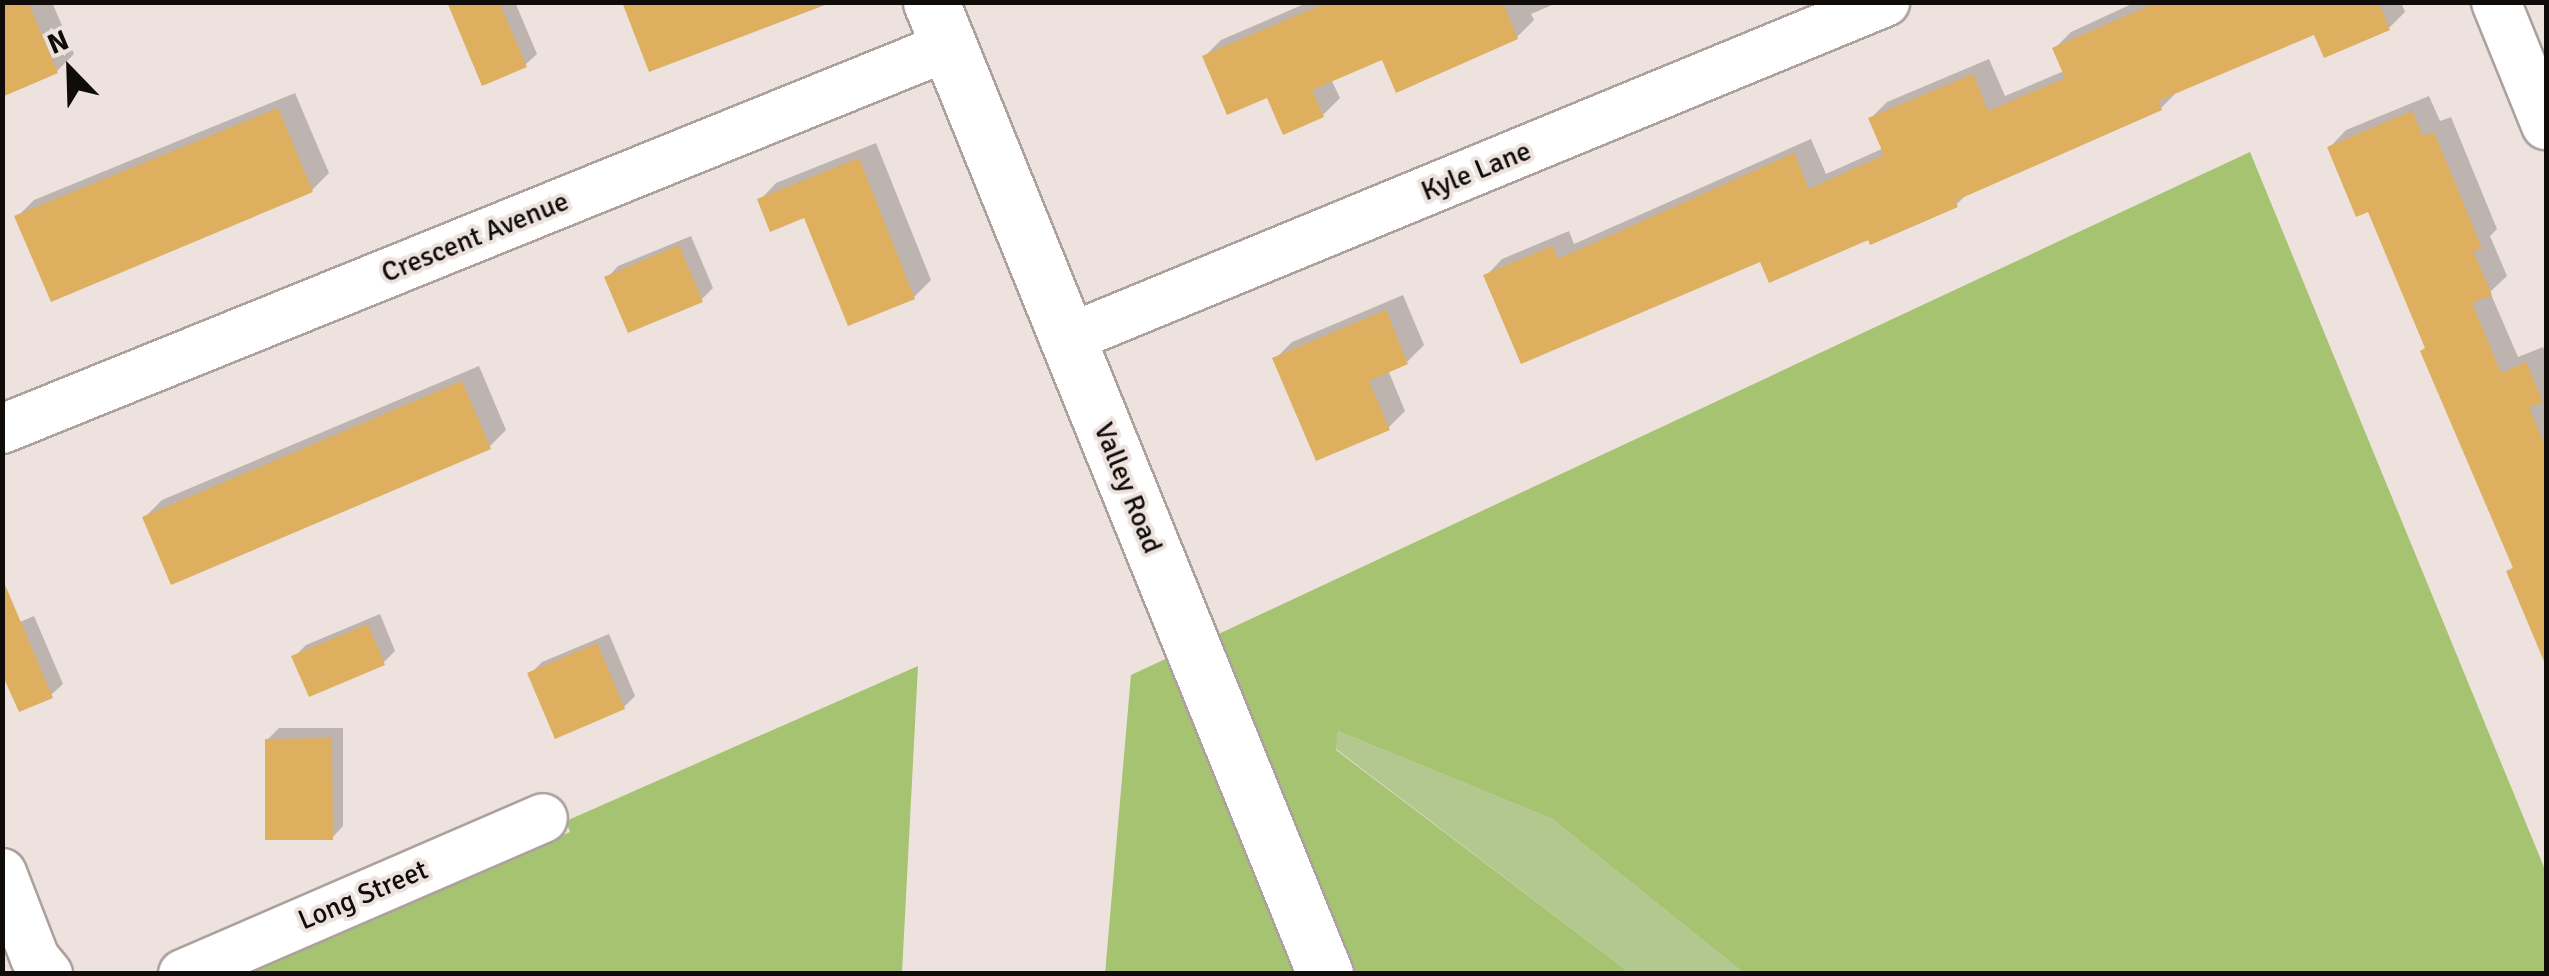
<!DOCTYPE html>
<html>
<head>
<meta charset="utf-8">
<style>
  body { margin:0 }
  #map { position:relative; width:2549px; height:976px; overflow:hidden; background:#ede2dd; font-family:Signika,sans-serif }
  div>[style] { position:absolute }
  .green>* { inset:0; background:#b2c88e }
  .forest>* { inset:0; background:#a6c371 }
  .shadow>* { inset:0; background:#0003 }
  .building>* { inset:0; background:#deaf5f }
  .roads { filter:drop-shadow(2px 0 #aca19d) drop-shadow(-2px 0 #aca19d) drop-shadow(0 2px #aca19d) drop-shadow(0 -2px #aca19d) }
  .street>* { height:48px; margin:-24px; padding:0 24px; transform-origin:24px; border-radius:24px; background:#fff }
  .secondary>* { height:55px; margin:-27.5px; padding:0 27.5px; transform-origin:27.5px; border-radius:27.5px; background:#fff }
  span { translate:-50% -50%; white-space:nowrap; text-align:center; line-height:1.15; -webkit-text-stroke:8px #ede2dd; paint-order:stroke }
  .street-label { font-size:28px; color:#0f0c0a }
  .frame { position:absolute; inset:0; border:5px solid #0f0c0a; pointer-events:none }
  .north { position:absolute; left:20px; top:20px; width:100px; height:100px; -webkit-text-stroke:8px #ede2dd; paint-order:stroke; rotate:337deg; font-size:28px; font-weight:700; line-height:40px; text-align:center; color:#0f0c0a }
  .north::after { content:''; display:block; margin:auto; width:35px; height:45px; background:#0f0c0a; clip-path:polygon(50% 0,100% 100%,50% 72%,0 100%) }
</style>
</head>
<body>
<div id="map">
  <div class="green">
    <i style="clip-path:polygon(1338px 731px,1552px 819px,1744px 973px,1630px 973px,1336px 749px)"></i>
  </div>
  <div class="forest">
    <i style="clip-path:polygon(2250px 152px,2546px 872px,2546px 973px,1744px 973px,1552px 819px,1338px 731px,1336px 750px,1630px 973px,1346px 973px,1210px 638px)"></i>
    <i style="clip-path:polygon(1174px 655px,1303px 973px,1105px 974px,1131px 675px)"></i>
    <i style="clip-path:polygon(918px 666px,902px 973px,241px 974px,570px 832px,566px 821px)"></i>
  </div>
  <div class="shadow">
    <i style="clip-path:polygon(2px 2px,52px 2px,74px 54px,57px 71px)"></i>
    <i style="clip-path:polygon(451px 2px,515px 2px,537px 54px,525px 65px)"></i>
    <i style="clip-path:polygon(1309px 2px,1559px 2px,1531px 14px,1534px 20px,1517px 37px,1383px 57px,1331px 79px,1340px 98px,1323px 115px,1269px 95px,1204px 57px,1221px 40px)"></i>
    <i style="clip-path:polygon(2136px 2px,2401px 2px,2405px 12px,2389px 28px,2315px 31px,2177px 92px,2161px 108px,1969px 192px,1956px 205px,1770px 279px,1761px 259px,1486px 276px,1502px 259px,1569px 231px,1574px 244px,1811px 139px,1826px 174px,1884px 148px,1871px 118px,1887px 102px,1989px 59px,2005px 96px,2064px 71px,2055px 48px,2071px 32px)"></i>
    <i style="clip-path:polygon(295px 93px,329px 173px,312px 190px,17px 217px,34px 200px)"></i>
    <i style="clip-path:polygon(2429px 96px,2440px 121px,2451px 117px,2497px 229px,2490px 236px,2507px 276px,2490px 292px,2518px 357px,2543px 347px,2546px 354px,2544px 655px,2508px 572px,2515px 565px,2427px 347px,2369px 209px,2330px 147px,2346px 130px)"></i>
    <i style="clip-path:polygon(876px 143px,931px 280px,914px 297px,806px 215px,760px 200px,776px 183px)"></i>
    <i style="clip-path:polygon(691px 236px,713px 288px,701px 300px,607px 278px,618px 266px)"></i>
    <i style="clip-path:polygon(1403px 295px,1424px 345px,1407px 362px,1388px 370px,1405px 411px,1388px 428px,1275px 359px,1292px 342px)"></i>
    <i style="clip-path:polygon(479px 366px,506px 430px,489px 447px,145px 517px,162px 500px)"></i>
    <i style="clip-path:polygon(380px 614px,395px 651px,384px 662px,294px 657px,306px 645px)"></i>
    <i style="clip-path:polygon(34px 616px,63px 684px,51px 695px,3px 629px)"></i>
    <i style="clip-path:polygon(609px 634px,635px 696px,624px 707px,530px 674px,542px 662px)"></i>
    <i style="clip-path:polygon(279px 728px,343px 728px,343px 826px,332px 838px,267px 740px)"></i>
  </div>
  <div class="building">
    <i style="clip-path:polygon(2px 2px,28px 2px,58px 73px,2px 97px)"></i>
    <i style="clip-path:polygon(447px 2px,499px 2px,527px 67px,482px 86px)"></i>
    <i style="clip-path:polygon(622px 2px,824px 2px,825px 5px,649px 72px)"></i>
    <i style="clip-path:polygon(1328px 2px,1503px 2px,1518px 39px,1396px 93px,1382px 60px,1312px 90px,1324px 117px,1283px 135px,1267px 98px,1227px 115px,1202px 56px)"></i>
    <i style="clip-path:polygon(2158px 2px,2389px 2px,2380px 6px,2390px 30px,2324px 58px,2314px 35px,2158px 101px,2162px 110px,1955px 201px,1958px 207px,1870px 245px,1868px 240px,1769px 283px,1760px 262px,1521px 364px,1483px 275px,1552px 246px,1558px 259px,1794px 153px,1809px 189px,1884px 155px,1868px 118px,1973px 74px,1988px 111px,2065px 78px,2052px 48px)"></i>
    <i style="clip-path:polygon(278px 108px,313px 192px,51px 302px,14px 216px)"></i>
    <i style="clip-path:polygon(2412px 111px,2423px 136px,2434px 132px,2482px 248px,2473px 251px,2492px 295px,2472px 303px,2501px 373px,2526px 362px,2543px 402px,2529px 407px,2546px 448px,2546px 666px,2506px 571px,2513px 568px,2420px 351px,2425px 348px,2368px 212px,2356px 217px,2327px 147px)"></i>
    <i style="clip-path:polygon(859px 158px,915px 299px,848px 326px,804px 218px,770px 232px,757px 199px)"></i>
    <i style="clip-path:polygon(679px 245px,703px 302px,628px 333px,604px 277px)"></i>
    <i style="clip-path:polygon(1386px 310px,1408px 364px,1369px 381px,1390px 430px,1316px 461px,1272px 358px)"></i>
    <i style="clip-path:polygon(462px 381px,491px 449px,171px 585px,142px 517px)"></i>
    <i style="clip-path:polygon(3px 580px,53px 698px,19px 712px,2px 674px)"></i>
    <i style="clip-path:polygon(368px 624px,385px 665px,309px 697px,291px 656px)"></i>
    <i style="clip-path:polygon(597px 643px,625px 709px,555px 739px,527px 673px)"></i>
    <i style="clip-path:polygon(332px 738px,333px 840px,265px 840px,265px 739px)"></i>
  </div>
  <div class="roads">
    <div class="street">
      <i style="left:2496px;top:2px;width:133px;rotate:67.9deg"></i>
      <i style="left:1067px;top:339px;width:885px;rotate:-22.39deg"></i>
      <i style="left:2px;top:429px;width:1022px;rotate:-22.02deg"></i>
      <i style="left:2px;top:873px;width:91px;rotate:68.8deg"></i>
      <i style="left:35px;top:958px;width:21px;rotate:51deg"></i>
      <i style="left:183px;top:974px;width:392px;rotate:-23.4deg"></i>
    </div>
    <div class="secondary">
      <i style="left:931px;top:2px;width:1049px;rotate:67.93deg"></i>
    </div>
  </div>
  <div class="street-label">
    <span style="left:1476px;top:171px;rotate:-22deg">Kyle Lane</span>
    <span style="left:475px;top:237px;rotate:-22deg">Crescent Avenue</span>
    <span style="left:1128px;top:488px;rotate:68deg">Valley Road</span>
    <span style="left:363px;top:895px;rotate:-23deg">Long Street</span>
  </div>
  <div class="frame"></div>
  <div class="north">N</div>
</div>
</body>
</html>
